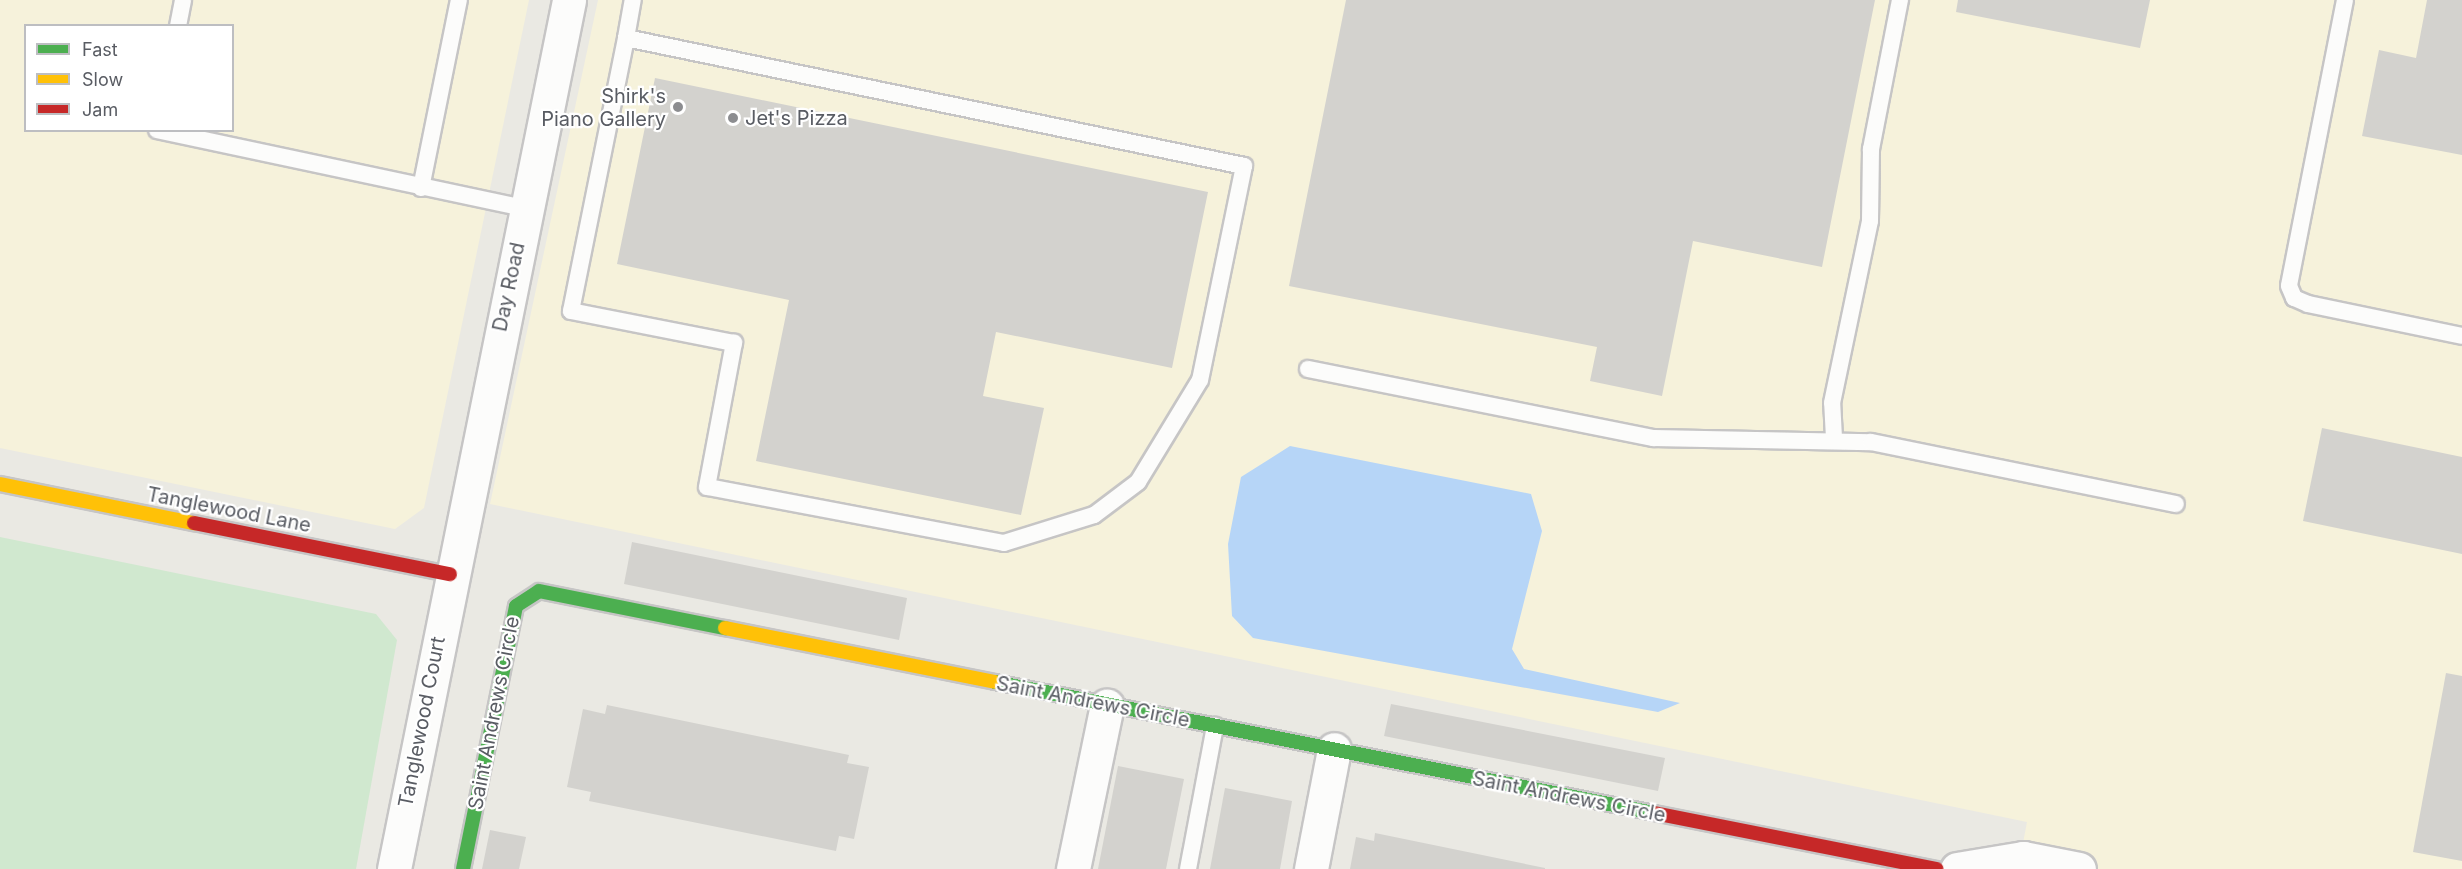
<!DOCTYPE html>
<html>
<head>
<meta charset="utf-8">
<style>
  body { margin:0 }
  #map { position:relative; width:2462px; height:869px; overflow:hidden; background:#eae9e3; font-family:Inter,sans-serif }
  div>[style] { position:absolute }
  .commercial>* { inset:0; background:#f6f2db }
  .green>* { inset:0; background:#d0e8cf }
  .water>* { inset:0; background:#b6d5f7 }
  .building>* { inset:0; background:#d3d2ce }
  .roads { filter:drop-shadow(2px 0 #c6c5c5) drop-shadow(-2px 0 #c6c5c5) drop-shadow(0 2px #c6c5c5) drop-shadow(0 -2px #c6c5c5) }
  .lane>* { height:16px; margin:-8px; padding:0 8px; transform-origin:8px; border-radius:8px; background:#fcfcfb }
  .street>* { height:33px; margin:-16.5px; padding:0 16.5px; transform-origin:16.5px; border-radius:16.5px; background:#fcfcfb }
  .fast>* { height:14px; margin:-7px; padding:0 7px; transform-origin:7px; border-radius:7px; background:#4caf50 }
  .slow>* { height:14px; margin:-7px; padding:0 7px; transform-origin:7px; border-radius:7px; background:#ffc107 }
  .jam>* { height:14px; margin:-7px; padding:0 7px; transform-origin:7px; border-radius:7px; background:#c62828 }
  .dots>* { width:16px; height:16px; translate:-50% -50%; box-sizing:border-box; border:3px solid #fff; border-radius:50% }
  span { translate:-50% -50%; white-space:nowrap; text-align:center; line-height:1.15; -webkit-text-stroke:4.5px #fff; paint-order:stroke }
  .poi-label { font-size:20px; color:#595c63 }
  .right { translate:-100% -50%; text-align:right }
  .left { translate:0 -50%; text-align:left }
  .street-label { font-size:20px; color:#595c63 }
  .legend { position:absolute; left:24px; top:24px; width:210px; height:108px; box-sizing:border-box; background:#fff; border:2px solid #bdbec1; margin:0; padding:8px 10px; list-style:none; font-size:18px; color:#595c63 }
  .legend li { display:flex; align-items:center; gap:12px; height:30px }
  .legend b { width:30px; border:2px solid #bdbec1 }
</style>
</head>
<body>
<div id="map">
  <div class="commercial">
    <i style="clip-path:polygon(evenodd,0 0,529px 0,424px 508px,395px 529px,0 448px,0 0,26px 26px,232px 26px,232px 130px,26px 130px,26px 26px)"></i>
    <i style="clip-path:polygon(598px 0,2462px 0,2462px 869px,2018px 869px,2027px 822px,490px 504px)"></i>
  </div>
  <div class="green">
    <i style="clip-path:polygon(0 537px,376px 614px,397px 640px,356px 869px,0 869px)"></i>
  </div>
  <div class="water">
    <i style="clip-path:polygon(1290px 446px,1531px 494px,1542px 531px,1512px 649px,1524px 669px,1680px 703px,1658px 712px,1253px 638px,1232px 616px,1228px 544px,1241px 477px)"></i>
  </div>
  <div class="building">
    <i style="clip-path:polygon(1346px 0,1875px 0,1822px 267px,1693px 241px,1662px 396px,1590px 381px,1597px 347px,1289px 286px)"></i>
    <i style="clip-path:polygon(1958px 0,2150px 0,2140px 48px,1956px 12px)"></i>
    <i style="clip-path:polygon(2427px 0,2462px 0,2462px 155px,2362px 136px,2379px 50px,2416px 58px)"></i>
    <i style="clip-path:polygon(655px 78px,1208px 192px,1172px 368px,996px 332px,983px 396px,1044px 408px,1021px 515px,756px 461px,789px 300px,617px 264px)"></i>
    <i style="clip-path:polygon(2322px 428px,2462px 457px,2462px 554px,2303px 521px)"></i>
    <i style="clip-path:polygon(632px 542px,907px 598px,899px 640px,624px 584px)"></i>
    <i style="clip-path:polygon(2446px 673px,2462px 676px,2462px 861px,2413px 852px)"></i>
    <i style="clip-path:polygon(1391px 704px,1665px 758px,1658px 791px,1384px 736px)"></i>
    <i style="clip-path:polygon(607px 705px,849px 755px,847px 763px,869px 767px,854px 839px,839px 836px,836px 851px,589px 801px,591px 792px,567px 787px,583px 709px,605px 714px)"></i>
    <i style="clip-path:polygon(1118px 766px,1184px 779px,1166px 869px,1098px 869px)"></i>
    <i style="clip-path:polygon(1225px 788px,1292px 801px,1280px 869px,1210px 869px)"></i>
    <i style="clip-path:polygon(490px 830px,526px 837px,519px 869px,482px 869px)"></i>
    <i style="clip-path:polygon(1375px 833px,1545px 868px,1545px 869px,1350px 869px,1356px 837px,1374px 841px)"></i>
  </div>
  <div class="roads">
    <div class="lane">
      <i style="left:2345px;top:0;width:291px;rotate:101.1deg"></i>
      <i style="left:2289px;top:286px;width:13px;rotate:67deg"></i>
      <i style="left:2294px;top:298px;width:15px;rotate:23deg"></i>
      <i style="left:2308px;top:304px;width:157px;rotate:11.7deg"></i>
      <i style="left:178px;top:26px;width:26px;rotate:-79deg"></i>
      <i style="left:626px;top:38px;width:631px;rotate:11.7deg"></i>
      <i style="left:1244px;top:166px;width:218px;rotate:101.6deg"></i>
      <i style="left:1200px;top:380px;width:119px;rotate:121.3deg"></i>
      <i style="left:1138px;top:482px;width:55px;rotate:143.1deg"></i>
      <i style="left:1094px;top:515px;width:94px;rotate:162.7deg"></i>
      <i style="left:1004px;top:543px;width:302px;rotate:-169.3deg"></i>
      <i style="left:707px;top:487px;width:147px;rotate:-79.4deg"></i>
      <i style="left:734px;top:343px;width:166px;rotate:-168.9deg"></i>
      <i style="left:571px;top:311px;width:278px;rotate:-78.6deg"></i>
      <i style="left:626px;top:38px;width:39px;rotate:-80deg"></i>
      <i style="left:157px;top:130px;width:376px;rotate:12deg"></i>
      <i style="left:421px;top:188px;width:192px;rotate:-78.6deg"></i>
      <i style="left:1308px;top:369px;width:352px;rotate:11.3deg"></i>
      <i style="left:1653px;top:438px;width:218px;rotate:1.1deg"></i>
      <i style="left:1871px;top:442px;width:311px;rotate:11.5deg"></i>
      <i style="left:1834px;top:438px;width:35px;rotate:-93deg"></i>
      <i style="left:1832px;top:403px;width:186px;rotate:-78.2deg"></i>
      <i style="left:1870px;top:221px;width:72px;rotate:-89.2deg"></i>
      <i style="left:1871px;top:149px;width:152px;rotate:-79deg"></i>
      <i style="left:1188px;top:869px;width:146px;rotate:-79.3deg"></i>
    </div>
    <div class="street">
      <i style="left:394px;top:869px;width:886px;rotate:-78.61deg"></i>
      <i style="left:1073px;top:869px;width:167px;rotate:-78.3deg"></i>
      <i style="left:1311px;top:869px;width:122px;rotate:-79.1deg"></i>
      <i style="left:1957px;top:869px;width:67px;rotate:-9.5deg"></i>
      <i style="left:2023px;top:858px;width:57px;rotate:11.1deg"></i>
    </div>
    <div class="fast">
      <i style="left:995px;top:682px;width:672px;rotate:11.24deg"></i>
      <i style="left:463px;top:869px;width:268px;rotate:-78.6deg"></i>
      <i style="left:516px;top:606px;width:27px;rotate:-33deg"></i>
      <i style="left:539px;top:591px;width:190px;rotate:11.3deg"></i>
    </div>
    <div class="slow">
      <i style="left:0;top:484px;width:198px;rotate:11.4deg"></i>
      <i style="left:725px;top:628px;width:275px;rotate:11.3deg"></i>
    </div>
    <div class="jam">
      <i style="left:194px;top:523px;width:261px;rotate:11.3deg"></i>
      <i style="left:1654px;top:813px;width:288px;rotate:11.2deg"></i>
    </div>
  </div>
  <div class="dots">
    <i style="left:678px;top:107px;background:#8c8d90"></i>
    <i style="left:733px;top:118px;background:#8c8d90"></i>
  </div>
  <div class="poi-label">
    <span class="right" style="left:666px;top:108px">Shirk's<br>Piano Gallery</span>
    <span class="left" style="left:745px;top:118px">Jet's Pizza</span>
  </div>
  <div class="street-label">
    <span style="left:509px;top:287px;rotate:-78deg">Day Road</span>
    <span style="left:229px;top:510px;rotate:11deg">Tanglewood Lane</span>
    <span style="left:1093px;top:702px;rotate:11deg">Saint Andrews Circle</span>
    <span style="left:494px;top:713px;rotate:-79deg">Saint Andrews Circle</span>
    <span style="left:422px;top:722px;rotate:-79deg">Tanglewood Court</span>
    <span style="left:1569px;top:797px;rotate:11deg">Saint Andrews Circle</span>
  </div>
  <ul class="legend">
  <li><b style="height:8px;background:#4caf50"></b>Fast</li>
  <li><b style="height:8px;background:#ffc107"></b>Slow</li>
  <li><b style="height:8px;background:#c62828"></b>Jam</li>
  </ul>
</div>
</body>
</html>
